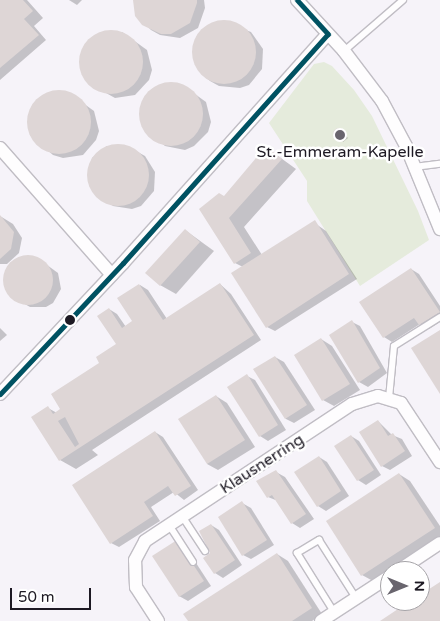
<!DOCTYPE html>
<html>
<head>
<meta charset="utf-8">
<style>
  body { margin:0 }
  #map { position:relative; width:440px; height:621px; overflow:hidden; background:#f6f3f9; font-family:"Varela Round",sans-serif }
  div>[style] { position:absolute }
  .green>* { inset:0; background:#e5ebdc }
  .shadow>* { inset:0; background:#0003 }
  .building>* { inset:0; background:#ded6d6 }
  .round { border-radius:50% }
  .roads { filter:drop-shadow(1px 0 #c0bdc4) drop-shadow(-1px 0 #c0bdc4) drop-shadow(0 1px #c0bdc4) drop-shadow(0 -1px #c0bdc4) }
  .service>* { height:6px; margin:-3px; padding:0 3px; transform-origin:3px; border-radius:3px; background:#fefdfe }
  .minor>* { height:12px; margin:-6px; padding:0 6px; transform-origin:6px; border-radius:6px; background:#fefdfe }
  .bus-1>* { height:5px; margin:-2.5px; padding:0 2.5px; transform-origin:2.5px; border-radius:2.5px; background:#005262 }
  .dots>* { width:14px; height:14px; translate:-50% -50%; box-sizing:border-box; border:2px solid #fff; border-radius:50% }
  span { translate:-50% -50%; white-space:nowrap; text-align:center; line-height:1.15; -webkit-text-stroke:5px #fff; paint-order:stroke }
  .poi-label { font-size:16px; color:#1d1923 }
  .street-label { font-size:16px; color:#1d1923 }
  .north { position:absolute; left:380px; top:561px; width:50px; height:50px; box-sizing:border-box; background:#fff; border:1px solid #a5a3a7; border-radius:50%; rotate:90deg; font-size:14px; font-weight:700; line-height:20px; text-align:center; color:#1d1923 }
  .north::after { content:''; display:block; margin:auto; width:18px; height:22px; background:#69656e; clip-path:polygon(50% 0,100% 100%,50% 72%,0 100%) }
  .scale { position:absolute; left:10px; top:588px; width:81px; height:22px; box-sizing:border-box; border:2px solid #1d1923; border-top:0; padding-left:6px; font-size:15px; line-height:18px; white-space:nowrap; color:#1d1923; -webkit-text-stroke:4px #fff; paint-order:stroke }
</style>
</head>
<body>
<div id="map">
  <div class="green">
    <i style="clip-path:polygon(324px 62px,332px 66px,354px 90px,372px 116px,418px 211px,429px 240px,360px 286px,307px 201px,307px 181px,269px 123px,314px 64px)"></i>
  </div>
  <div class="shadow">
    <i style="clip-path:polygon(0 0,27px 0,43px 18px,34px 26px,46px 40px,0 80px)"></i>
    <i style="clip-path:polygon(69px 0,82px 0,77px 5px)"></i>
    <i style="clip-path:polygon(135px 0,204px 0,205px 8px,198px 28px,180px 38px,160px 35px,151px 30px,136px 15px)"></i>
    <i style="clip-path:polygon(223px 21px,251px 32px,263px 49px,262px 69px,249px 85px,240px 88px,219px 86px,210px 81px,202px 74px,193px 56px,197px 36px,213px 23px)"></i>
    <i style="clip-path:polygon(101px 32px,122px 32px,147px 50px,152px 70px,149px 80px,135px 95px,115px 98px,88px 83px,83px 74px,81px 54px,93px 37px)"></i>
    <i style="clip-path:polygon(171px 83px,181px 84px,206px 102px,211px 122px,208px 132px,194px 146px,185px 150px,165px 146px,142px 126px,141px 106px,152px 89px)"></i>
    <i style="clip-path:polygon(59px 91px,69px 93px,94px 111px,99px 131px,96px 140px,83px 155px,63px 158px,53px 155px,30px 135px,29px 114px,40px 98px)"></i>
    <i style="clip-path:polygon(339px 129px,348px 138px,343px 142px,335px 131px)"></i>
    <i style="clip-path:polygon(107px 146px,127px 146px,145px 156px,155px 172px,154px 191px,141px 206px,132px 209px,113px 206px,90px 187px,88px 178px,92px 158px)"></i>
    <i style="clip-path:polygon(267px 148px,296px 169px,244px 227px,262px 255px,316px 224px,326px 231px,357px 279px,275px 331px,267px 327px,243px 267px,235px 263px,224px 198px)"></i>
    <i style="clip-path:polygon(0 216px,13px 224px,22px 238px,19px 253px,7px 264px,0 264px)"></i>
    <i style="clip-path:polygon(185px 230px,214px 251px,176px 294px,160px 285px)"></i>
    <i style="clip-path:polygon(36px 257px,58px 273px,61px 289px,53px 303px,46px 307px,30px 307px,23px 303px,14px 298px,5px 284px,8px 268px,20px 258px)"></i>
    <i style="clip-path:polygon(411px 269px,419px 274px,440px 306px,440px 322px,429px 329px,420px 324px,392px 342px,384px 337px)"></i>
    <i style="clip-path:polygon(220px 284px,231px 294px,261px 340px,92px 450px,98px 455px,76px 469px,60px 460px,33px 418px,48px 408px,57px 413px,61px 410px,99px 364px,120px 348px,109px 309px,117px 314px,126px 327px,134px 322px,140px 285px,148px 290px,167px 319px)"></i>
    <i style="clip-path:polygon(352px 322px,360px 326px,387px 373px,368px 387px,359px 382px)"></i>
    <i style="clip-path:polygon(0 328px,7px 335px,0 341px)"></i>
    <i style="clip-path:polygon(321px 339px,332px 346px,360px 390px,334px 406px,323px 400px)"></i>
    <i style="clip-path:polygon(275px 357px,284px 362px,315px 410px,294px 423px,286px 419px,255px 370px)"></i>
    <i style="clip-path:polygon(247px 376px,255px 380px,286px 430px,268px 441px,260px 436px)"></i>
    <i style="clip-path:polygon(216px 396px,227px 403px,255px 447px,218px 470px,207px 464px)"></i>
    <i style="clip-path:polygon(378px 421px,392px 435px,402px 439px,412px 456px,390px 470px,382px 466px)"></i>
    <i style="clip-path:polygon(155px 432px,163px 437px,198px 490px,184px 500px,174px 492px,151px 507px,160px 521px,119px 547px,111px 543px)"></i>
    <i style="clip-path:polygon(351px 436px,359px 441px,381px 475px,366px 485px,358px 480px)"></i>
    <i style="clip-path:polygon(319px 457px,327px 462px,349px 496px,326px 511px,318px 506px)"></i>
    <i style="clip-path:polygon(276px 472px,285px 477px,314px 519px,300px 528px,292px 523px,278px 501px,268px 497px)"></i>
    <i style="clip-path:polygon(399px 474px,410px 481px,440px 526px,440px 538px,373px 581px,362px 575px)"></i>
    <i style="clip-path:polygon(242px 503px,251px 508px,274px 545px,251px 559px,243px 555px)"></i>
    <i style="clip-path:polygon(211px 525px,219px 530px,242px 565px,223px 578px,215px 573px)"></i>
    <i style="clip-path:polygon(185px 546px,211px 586px,188px 601px,179px 596px)"></i>
    <i style="clip-path:polygon(277px 554px,288px 561px,322px 614px,312px 621px,189px 621px)"></i>
  </div>
  <div class="building">
    <i style="clip-path:polygon(0 0,23px 0,33px 11px,24px 19px,39px 35px,0 68px)"></i>
    <i style="clip-path:polygon(133px 0,197px 0,197px 3px,190px 23px,171px 34px,161px 34px,142px 25px,135px 16px)"></i>
    <i class="round" style="left:192px;top:20px;width:64px;height:64px"></i>
    <i class="round" style="left:79px;top:30px;width:64px;height:64px"></i>
    <i class="round" style="left:139px;top:82px;width:64px;height:64px"></i>
    <i class="round" style="left:27px;top:90px;width:64px;height:64px"></i>
    <i class="round" style="left:333px;top:128px;width:12px;height:12px"></i>
    <i class="round" style="left:87px;top:144px;width:62px;height:62px"></i>
    <i style="clip-path:polygon(266px 146px,282px 159px,229px 218px,251px 253px,234px 264px,199px 209px,219px 193px,224px 196px)"></i>
    <i style="clip-path:polygon(0 215px,14px 232px,11px 249px,0 259px)"></i>
    <i style="clip-path:polygon(315px 220px,349px 274px,266px 328px,231px 273px)"></i>
    <i style="clip-path:polygon(185px 229px,200px 242px,160px 286px,145px 273px)"></i>
    <i class="round" style="left:3px;top:255px;width:50px;height:50px"></i>
    <i style="clip-path:polygon(411px 268px,440px 312px,419px 325px,414px 318px,383px 338px,359px 302px)"></i>
    <i style="clip-path:polygon(evenodd,220px 283px,254px 335px,59px 461px,31px 417px,48px 406px,53px 414px,60px 409px,51px 394px,99px 363px,96px 357px,116px 344px,97px 316px,109px 308px,122px 328px,132px 321px,117px 298px,139px 284px,163px 320px,220px 283px,65px 417px,79px 444px,75px 447px,58px 421px,65px 417px)"></i>
    <i style="clip-path:polygon(352px 320px,380px 368px,358px 383px,329px 335px)"></i>
    <i style="clip-path:polygon(440px 330px,440px 394px,411px 348px)"></i>
    <i style="clip-path:polygon(321px 338px,350px 384px,322px 401px,294px 355px)"></i>
    <i style="clip-path:polygon(275px 356px,307px 405px,285px 419px,253px 369px)"></i>
    <i style="clip-path:polygon(247px 374px,278px 425px,259px 437px,227px 387px)"></i>
    <i style="clip-path:polygon(216px 395px,245px 440px,207px 464px,178px 419px)"></i>
    <i style="clip-path:polygon(378px 420px,388px 436px,393px 433px,405px 451px,381px 467px,359px 432px)"></i>
    <i style="clip-path:polygon(155px 431px,191px 486px,175px 496px,168px 486px,144px 502px,153px 516px,110px 544px,72px 485px)"></i>
    <i style="clip-path:polygon(351px 435px,374px 470px,357px 481px,334px 446px)"></i>
    <i style="clip-path:polygon(319px 456px,341px 491px,317px 507px,294px 472px)"></i>
    <i style="clip-path:polygon(276px 470px,306px 514px,291px 524px,272px 495px,267px 498px,256px 481px)"></i>
    <i style="clip-path:polygon(399px 473px,435px 528px,361px 576px,326px 521px)"></i>
    <i style="clip-path:polygon(242px 501px,267px 540px,242px 556px,218px 517px)"></i>
    <i style="clip-path:polygon(211px 524px,235px 560px,214px 574px,203px 558px,210px 553px,199px 531px)"></i>
    <i style="clip-path:polygon(177px 540px,204px 581px,179px 597px,152px 556px)"></i>
    <i style="clip-path:polygon(277px 553px,312px 608px,292px 621px,188px 621px,183px 614px)"></i>
    <i style="clip-path:polygon(440px 582px,440px 621px,380px 621px,410px 601px,420px 601px,420px 595px)"></i>
  </div>
  <div class="roads">
    <div class="service">
      <i style="left:344px;top:51px;width:78px;rotate:-40.8deg"></i>
      <i style="left:414px;top:167px;width:26px;rotate:-7deg"></i>
      <i style="left:389px;top:398px;width:52px;rotate:-84.5deg"></i>
      <i style="left:394px;top:346px;width:54px;rotate:-32.2deg"></i>
      <i style="left:182px;top:516px;width:42px;rotate:56.7deg"></i>
      <i style="left:169px;top:525px;width:44px;rotate:57deg"></i>
      <i style="left:334px;top:612px;width:70px;rotate:-122.1deg"></i>
      <i style="left:297px;top:553px;width:26px;rotate:-31deg"></i>
      <i style="left:319px;top:540px;width:69px;rotate:57.5deg"></i>
    </div>
    <div class="minor">
      <i style="left:297px;top:0;width:69px;rotate:47.3deg"></i>
      <i style="left:344px;top:51px;width:63px;rotate:52.8deg"></i>
      <i style="left:382px;top:101px;width:51px;rotate:61.9deg"></i>
      <i style="left:406px;top:146px;width:90px;rotate:67.7deg"></i>
      <i style="left:0;top:148px;width:169px;rotate:48.6deg"></i>
      <i style="left:0;top:394px;width:180px;rotate:-46.8deg"></i>
      <i style="left:123px;top:263px;width:307px;rotate:-48.2deg"></i>
      <i style="left:398px;top:571px;width:50px;rotate:-33.7deg"></i>
      <i style="left:158px;top:621px;width:40px;rotate:-122.9deg"></i>
      <i style="left:136px;top:587px;width:27px;rotate:-92deg"></i>
      <i style="left:135px;top:560px;width:21px;rotate:-62deg"></i>
      <i style="left:145px;top:541px;width:248px;rotate:-33.5deg"></i>
      <i style="left:352px;top:404px;width:27px;rotate:-17deg"></i>
      <i style="left:378px;top:396px;width:24px;rotate:17deg"></i>
      <i style="left:401px;top:403px;width:71px;rotate:56.5deg"></i>
      <i style="left:321px;top:621px;width:82px;rotate:-33.1deg"></i>
    </div>
  </div>
  <div class="bus-1">
    <i style="left:297px;top:0;width:46px;rotate:47.6deg"></i>
    <i style="left:0;top:394px;width:180px;rotate:-46.8deg"></i>
    <i style="left:123px;top:263px;width:307px;rotate:-48.2deg"></i>
  </div>
  <div class="dots">
    <i style="left:340px;top:135px;background:#69656e"></i>
    <i style="left:70px;top:320px;background:#1d1923"></i>
  </div>
  <div class="poi-label">
    <span style="left:340px;top:152px">St.-Emmeram-Kapelle</span>
  </div>
  <div class="street-label">
    <span style="left:262px;top:464px;rotate:-33deg">Klausnerring</span>
  </div>
  <div class="north">N</div>
  <div class="scale">50 m</div>
</div>
</body>
</html>
